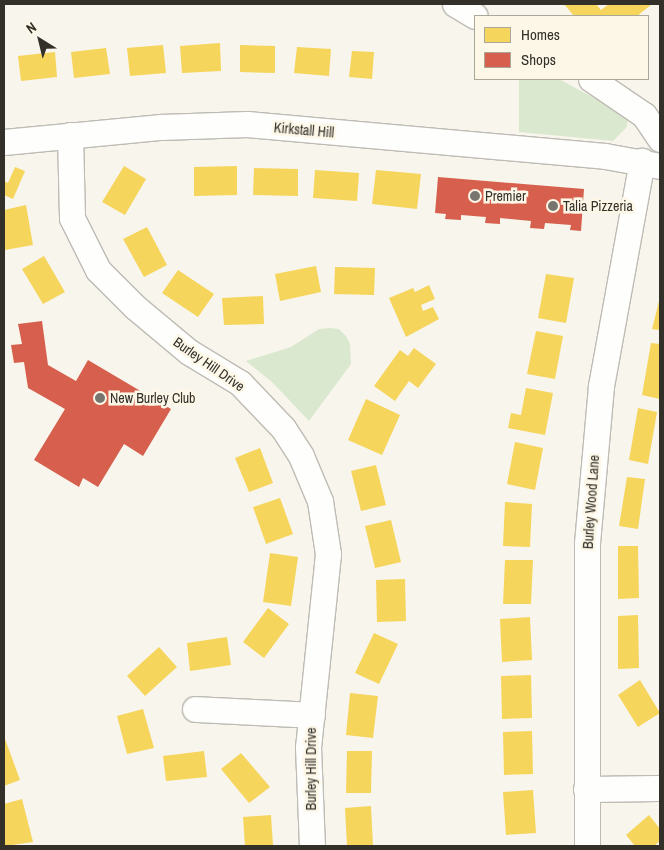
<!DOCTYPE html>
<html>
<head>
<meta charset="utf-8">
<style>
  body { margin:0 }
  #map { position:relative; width:664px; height:850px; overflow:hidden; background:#f8f5ec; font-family:"Archivo Narrow",sans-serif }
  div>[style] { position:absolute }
  .green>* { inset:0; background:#dbe8d0 }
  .homes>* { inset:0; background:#f6d55c }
  .shops>* { inset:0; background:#d6604d }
  .roads { filter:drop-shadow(1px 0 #bebbb5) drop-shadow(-1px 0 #bebbb5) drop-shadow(0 1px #bebbb5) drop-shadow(0 -1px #bebbb5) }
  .minor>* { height:25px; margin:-12.5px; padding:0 12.5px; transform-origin:12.5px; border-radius:12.5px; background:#fefefc }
  .dots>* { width:14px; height:14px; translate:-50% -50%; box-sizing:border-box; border:2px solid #fdf7e7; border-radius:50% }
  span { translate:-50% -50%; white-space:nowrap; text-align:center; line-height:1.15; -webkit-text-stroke:5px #fdf7e7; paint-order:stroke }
  .street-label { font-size:14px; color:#33302a }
  .poi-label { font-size:14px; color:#33302a }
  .left { translate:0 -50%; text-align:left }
  .frame { position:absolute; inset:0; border:5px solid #33302a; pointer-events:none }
  .legend { position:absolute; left:474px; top:15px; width:175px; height:65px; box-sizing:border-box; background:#fdf7e7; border:1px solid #aca79b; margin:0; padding:6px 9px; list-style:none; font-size:15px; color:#33302a }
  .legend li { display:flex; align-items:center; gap:10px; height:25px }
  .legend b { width:25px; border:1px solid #aca79b }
  .north { position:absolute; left:15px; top:15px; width:50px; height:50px; -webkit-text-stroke:4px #fdf7e7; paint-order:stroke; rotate:324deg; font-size:14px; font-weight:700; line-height:20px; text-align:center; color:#33302a }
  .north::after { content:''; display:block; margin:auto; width:18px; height:22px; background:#33302a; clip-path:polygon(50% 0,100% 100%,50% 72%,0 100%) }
</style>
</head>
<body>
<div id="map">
  <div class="green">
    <i style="clip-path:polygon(519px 79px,559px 79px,620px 112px,628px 121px,626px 128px,613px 141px,519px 132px)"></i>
    <i style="clip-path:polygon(330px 328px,339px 329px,346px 336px,350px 344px,351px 364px,309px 421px,273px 383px,246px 361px,291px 347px,319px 329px)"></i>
  </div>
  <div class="homes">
    <i style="clip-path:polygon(564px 4px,596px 4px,601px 10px,609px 4px,652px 4px,637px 16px,574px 16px)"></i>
    <i style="clip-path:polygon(220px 43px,221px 71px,182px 73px,180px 46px)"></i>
    <i style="clip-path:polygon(163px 45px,166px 73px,130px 76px,127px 48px)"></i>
    <i style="clip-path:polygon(240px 45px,275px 46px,275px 73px,240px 72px)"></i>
    <i style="clip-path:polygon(297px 47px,331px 49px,329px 76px,294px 73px)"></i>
    <i style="clip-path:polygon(106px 48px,110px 74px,74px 78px,71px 52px)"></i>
    <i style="clip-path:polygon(352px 51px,374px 52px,372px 79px,349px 77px)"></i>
    <i style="clip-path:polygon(55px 52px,57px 77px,21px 81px,18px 56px)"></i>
    <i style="clip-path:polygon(124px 166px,146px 179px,125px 215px,102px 202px)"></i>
    <i style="clip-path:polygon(237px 166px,237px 195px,194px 196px,194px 167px)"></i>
    <i style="clip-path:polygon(15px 167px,25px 171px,13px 199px,4px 195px,4px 181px,8px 183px)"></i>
    <i style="clip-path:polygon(254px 168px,298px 169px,298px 196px,253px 195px)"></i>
    <i style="clip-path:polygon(315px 170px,359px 173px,357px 201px,313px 198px)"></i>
    <i style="clip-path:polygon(376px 170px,421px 174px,417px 209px,372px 204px)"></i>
    <i style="clip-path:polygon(26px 205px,33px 245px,5px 250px,4px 210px)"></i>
    <i style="clip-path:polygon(147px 227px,167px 265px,144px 277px,123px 239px)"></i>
    <i style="clip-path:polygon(44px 256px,65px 292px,43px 304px,22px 269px)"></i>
    <i style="clip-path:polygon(316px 266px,321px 292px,280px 301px,275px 274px)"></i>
    <i style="clip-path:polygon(335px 267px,375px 268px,374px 295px,334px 294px)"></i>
    <i style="clip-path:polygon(178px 270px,214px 294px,198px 317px,162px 293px)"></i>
    <i style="clip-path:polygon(546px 274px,574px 278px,566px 323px,538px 318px)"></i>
    <i style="clip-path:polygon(429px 285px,435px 299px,421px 305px,423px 311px,433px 307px,439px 319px,406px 337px,389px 298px,413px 288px,415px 292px)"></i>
    <i style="clip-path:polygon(263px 296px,264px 324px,224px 325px,222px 298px)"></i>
    <i style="clip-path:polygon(660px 297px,660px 330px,652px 329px)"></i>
    <i style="clip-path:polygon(536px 331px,563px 336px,555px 379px,527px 374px)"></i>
    <i style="clip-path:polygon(651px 343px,660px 344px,660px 399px,642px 395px)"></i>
    <i style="clip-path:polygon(414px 348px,436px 364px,418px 388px,409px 381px,395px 401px,374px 386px,400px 350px,408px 356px)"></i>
    <i style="clip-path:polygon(526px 388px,553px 393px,545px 435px,508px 428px,511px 413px,521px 415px)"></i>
    <i style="clip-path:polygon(366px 399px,400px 415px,382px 455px,348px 440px)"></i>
    <i style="clip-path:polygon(638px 408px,657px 412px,648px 464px,629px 460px)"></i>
    <i style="clip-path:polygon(515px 442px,543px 448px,535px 490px,507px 484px)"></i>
    <i style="clip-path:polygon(260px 448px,273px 483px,249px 492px,235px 458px)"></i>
    <i style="clip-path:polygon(376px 465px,386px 505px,361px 511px,351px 471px)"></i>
    <i style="clip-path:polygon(627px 477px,645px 479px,638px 529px,619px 526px)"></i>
    <i style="clip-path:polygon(280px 498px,293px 534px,266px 544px,253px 507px)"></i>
    <i style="clip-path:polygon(505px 502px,532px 504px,530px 547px,503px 546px)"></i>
    <i style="clip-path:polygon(391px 520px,401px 562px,375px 568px,365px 526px)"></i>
    <i style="clip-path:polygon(618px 546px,638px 546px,639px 598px,618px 599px)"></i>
    <i style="clip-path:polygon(270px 553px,298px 557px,291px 606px,263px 602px)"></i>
    <i style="clip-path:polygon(505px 560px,533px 560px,531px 604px,503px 604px)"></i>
    <i style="clip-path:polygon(405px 579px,406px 621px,377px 622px,376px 580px)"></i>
    <i style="clip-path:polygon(268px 608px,289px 624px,264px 658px,243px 642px)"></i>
    <i style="clip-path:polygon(638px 615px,639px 668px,618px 669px,618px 616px)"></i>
    <i style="clip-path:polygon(530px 617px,532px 660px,502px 662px,500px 619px)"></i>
    <i style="clip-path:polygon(374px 633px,398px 644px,379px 684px,355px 673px)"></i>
    <i style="clip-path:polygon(227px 637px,231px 665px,190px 671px,187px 643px)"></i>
    <i style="clip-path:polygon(159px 647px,177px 667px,145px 696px,127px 676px)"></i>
    <i style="clip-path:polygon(531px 675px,532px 718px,502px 719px,501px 676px)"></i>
    <i style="clip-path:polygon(640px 680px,660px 713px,638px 727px,618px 695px)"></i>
    <i style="clip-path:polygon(350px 693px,378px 696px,373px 738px,346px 735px)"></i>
    <i style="clip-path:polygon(143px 709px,154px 748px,127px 754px,117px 716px)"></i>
    <i style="clip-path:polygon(532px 731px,533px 774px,504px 775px,503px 732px)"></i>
    <i style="clip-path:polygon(4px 736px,20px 780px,4px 786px)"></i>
    <i style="clip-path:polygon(204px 751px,207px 777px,166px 781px,163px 756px)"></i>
    <i style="clip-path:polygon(347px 751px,372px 751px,371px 793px,346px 793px)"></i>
    <i style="clip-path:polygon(241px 753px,270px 787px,249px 803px,221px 769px)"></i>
    <i style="clip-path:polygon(533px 790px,536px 833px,506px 835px,503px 792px)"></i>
    <i style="clip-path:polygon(22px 799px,33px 842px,5px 846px,4px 804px)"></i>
    <i style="clip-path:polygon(371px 806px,373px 846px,347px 846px,345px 808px)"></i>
    <i style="clip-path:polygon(271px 815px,273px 846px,245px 846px,243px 817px)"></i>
    <i style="clip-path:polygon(649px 815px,660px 829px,660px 841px,654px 846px,635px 846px,626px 835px)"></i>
  </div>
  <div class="shops">
    <i style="clip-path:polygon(438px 177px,584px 189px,581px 231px,570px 230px,571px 225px,545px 223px,544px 229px,530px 228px,531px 221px,500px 218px,500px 224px,485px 223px,486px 217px,461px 215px,461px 220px,445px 219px,446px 214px,435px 213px)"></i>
    <i style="clip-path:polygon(42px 321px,48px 365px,76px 381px,88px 360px,171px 409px,143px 456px,124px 444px,98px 487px,83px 478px,79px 487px,34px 460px,65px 409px,28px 388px,24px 362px,14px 363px,11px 345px,22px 344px,18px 324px)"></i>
  </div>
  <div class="roads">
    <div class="minor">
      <i style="left:455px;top:4px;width:23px;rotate:31deg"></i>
      <i style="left:591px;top:79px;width:64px;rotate:34.2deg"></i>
      <i style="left:644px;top:115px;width:29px;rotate:56deg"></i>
      <i style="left:70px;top:135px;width:83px;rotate:88.6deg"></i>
      <i style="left:72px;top:218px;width:58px;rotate:63.4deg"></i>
      <i style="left:98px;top:270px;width:52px;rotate:45deg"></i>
      <i style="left:135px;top:307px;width:70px;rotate:39.8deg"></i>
      <i style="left:189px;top:352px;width:60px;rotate:31.3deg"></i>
      <i style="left:240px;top:383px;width:62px;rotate:46.3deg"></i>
      <i style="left:283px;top:428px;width:33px;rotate:57deg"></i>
      <i style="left:301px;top:456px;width:49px;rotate:67.1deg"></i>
      <i style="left:320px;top:501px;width:54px;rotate:81.4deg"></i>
      <i style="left:328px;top:554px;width:194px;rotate:95.9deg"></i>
      <i style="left:308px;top:747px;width:99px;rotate:87.7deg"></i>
      <i style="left:4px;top:142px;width:158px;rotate:-5.5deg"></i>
      <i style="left:161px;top:127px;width:86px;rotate:-2deg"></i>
      <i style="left:247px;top:124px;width:359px;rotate:5.1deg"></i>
      <i style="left:605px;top:156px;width:56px;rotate:10.3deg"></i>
      <i style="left:195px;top:709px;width:117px;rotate:2.9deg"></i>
      <i style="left:586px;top:789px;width:74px;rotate:-0.8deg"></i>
      <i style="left:587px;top:846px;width:303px;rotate:-90deg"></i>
      <i style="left:587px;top:543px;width:158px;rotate:-84.9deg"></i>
      <i style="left:601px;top:386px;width:229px;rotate:-79.7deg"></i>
    </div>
  </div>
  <div class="dots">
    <i style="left:475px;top:196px;background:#78756e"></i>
    <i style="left:553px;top:206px;background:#78756e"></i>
    <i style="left:100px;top:398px;background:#78756e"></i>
  </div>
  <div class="street-label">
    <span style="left:304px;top:130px;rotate:5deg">Kirkstall Hill</span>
    <span style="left:209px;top:364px;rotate:35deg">Burley Hill Drive</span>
    <span style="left:591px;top:502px;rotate:-86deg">Burley Wood Lane</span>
    <span style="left:311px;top:769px;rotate:-90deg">Burley Hill Drive</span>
  </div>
  <div class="poi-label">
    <span class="left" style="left:485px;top:196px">Premier</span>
    <span class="left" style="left:563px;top:206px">Talia Pizzeria</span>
    <span class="left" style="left:110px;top:398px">New Burley Club</span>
  </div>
  <div class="frame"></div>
  <ul class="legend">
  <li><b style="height:14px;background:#f6d55c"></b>Homes</li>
  <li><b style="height:14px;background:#d6604d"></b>Shops</li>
  </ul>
  <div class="north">N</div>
</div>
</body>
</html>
